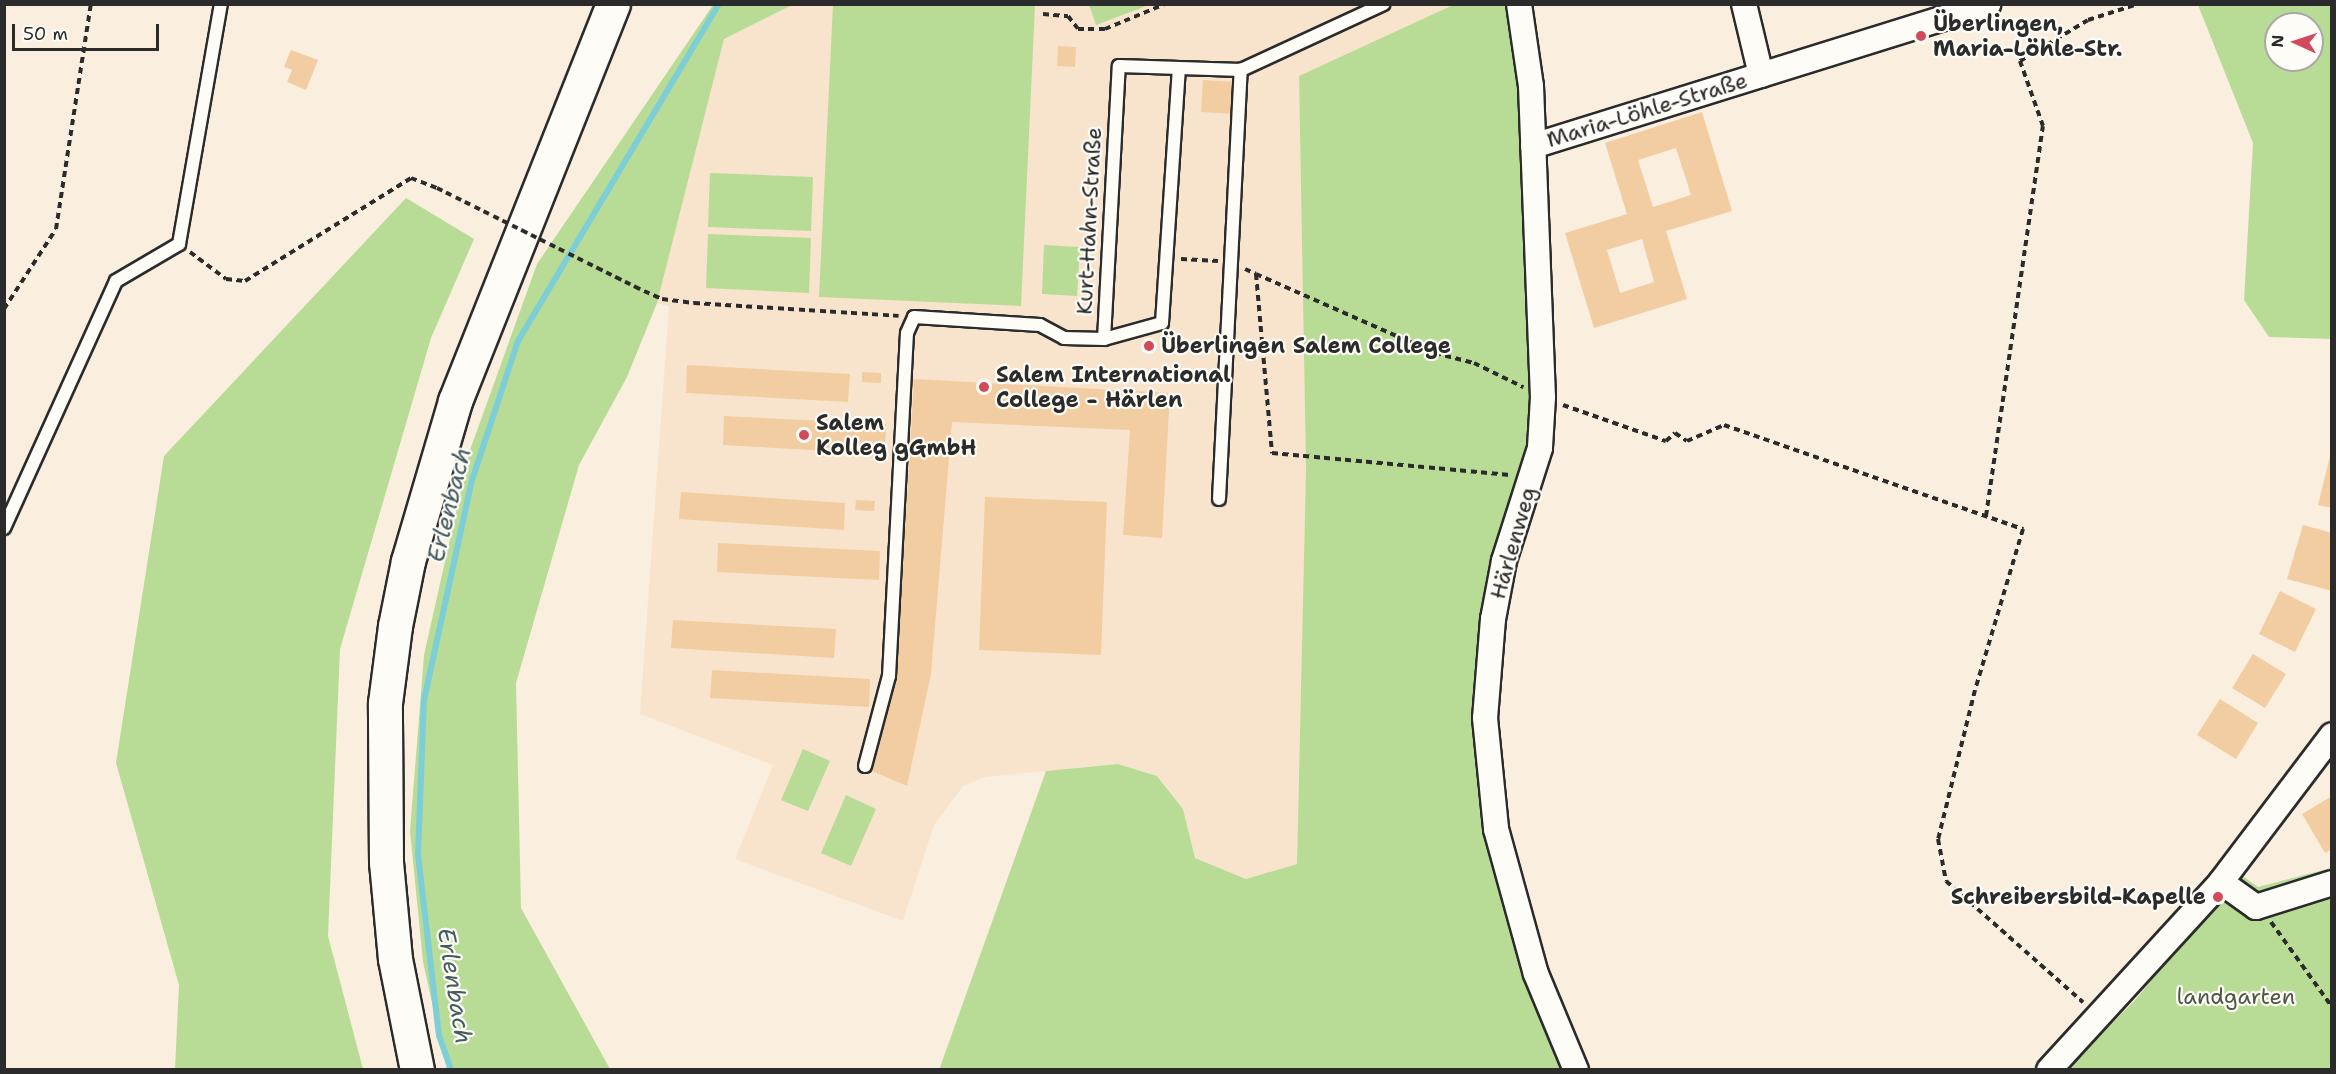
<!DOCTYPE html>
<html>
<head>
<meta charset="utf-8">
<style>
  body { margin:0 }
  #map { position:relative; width:2336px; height:1074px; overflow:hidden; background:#faeede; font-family:"Shantell Sans",sans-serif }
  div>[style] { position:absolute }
  .built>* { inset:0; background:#f8e4cc }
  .green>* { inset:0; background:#b8dc96 }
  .stream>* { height:6px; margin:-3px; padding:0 3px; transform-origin:3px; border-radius:3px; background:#7dced7 }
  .building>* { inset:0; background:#f2cda2 }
  .path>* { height:4px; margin-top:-2px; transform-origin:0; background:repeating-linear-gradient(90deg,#2b2b2b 0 6px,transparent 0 10.5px) }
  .roads { filter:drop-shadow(2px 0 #2b2b2b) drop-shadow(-2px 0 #2b2b2b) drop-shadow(0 2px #2b2b2b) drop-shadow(0 -2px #2b2b2b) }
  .lane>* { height:12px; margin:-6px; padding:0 6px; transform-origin:6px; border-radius:6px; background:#fdfcf7 }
  .street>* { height:24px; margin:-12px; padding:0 12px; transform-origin:12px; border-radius:12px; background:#fdfcf7 }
  .primary>* { height:33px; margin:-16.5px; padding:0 16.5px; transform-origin:16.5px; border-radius:16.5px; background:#fdfcf7 }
  .path-bridge>* { height:4px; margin-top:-2px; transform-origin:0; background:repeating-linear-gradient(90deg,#2b2b2b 0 6px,transparent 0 10.5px) }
  .dots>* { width:16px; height:16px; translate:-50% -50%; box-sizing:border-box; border:3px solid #fdfcf7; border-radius:50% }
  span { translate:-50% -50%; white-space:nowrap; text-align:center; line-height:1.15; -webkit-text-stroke:4.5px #fdfcf7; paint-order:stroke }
  .poi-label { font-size:22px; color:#2b2b2b; font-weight:700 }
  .left { translate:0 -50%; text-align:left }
  .right { translate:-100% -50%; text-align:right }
  .street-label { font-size:22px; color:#2b2b2b }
  .park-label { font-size:22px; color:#4e5746 }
  .water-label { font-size:24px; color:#445c5f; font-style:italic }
  .frame { position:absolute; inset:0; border:6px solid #2b2b2b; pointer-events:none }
  .north { position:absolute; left:2264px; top:12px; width:60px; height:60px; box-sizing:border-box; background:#fdfcf7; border:2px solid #a9a8a5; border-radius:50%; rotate:273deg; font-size:16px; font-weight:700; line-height:24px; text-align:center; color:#2b2b2b }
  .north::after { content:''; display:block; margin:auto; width:21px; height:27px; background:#d1495b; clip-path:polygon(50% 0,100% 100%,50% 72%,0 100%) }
  .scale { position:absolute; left:12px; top:24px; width:147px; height:27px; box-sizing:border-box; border:3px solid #2b2b2b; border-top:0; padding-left:8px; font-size:18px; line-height:21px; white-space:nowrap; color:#2b2b2b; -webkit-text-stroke:4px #fdfcf7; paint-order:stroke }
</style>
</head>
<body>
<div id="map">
  <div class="built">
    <i style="clip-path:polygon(792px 5px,1089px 5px,1096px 24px,1149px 5px,1453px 5px,1299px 77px,1306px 468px,1297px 864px,1246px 879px,1195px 858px,1183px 809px,1158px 776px,1118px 764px,985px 777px,963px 786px,934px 825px,903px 921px,735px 859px,773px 765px,640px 714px,669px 306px,657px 303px,724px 39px)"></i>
  </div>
  <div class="green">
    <i style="clip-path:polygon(713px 5px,792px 5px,724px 39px,657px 303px,627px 377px,579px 465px,516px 683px,521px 908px,610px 1069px,447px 1069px,423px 962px,410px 831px,424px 655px,470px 450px,537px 264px)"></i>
    <i style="clip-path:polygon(833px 5px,1035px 5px,1021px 306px,819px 297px)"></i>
    <i style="clip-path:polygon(1089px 5px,1089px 4px,1149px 5px,1096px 25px)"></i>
    <i style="clip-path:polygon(1453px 5px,1508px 5px,1522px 105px,1535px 422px,1512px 491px,1481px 623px,1474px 713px,1482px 820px,1490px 852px,1537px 1004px,1567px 1069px,939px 1070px,1046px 771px,1118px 764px,1157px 776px,1183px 809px,1195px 858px,1246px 879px,1297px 864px,1306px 468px,1299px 76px)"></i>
    <i style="clip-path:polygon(evenodd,2198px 5px,2331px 5px,2331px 339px,2269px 337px,2244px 300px,2253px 143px,2198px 5px,2276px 24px,2312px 24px,2312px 60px,2276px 60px,2276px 24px)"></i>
    <i style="clip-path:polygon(710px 173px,813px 177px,811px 231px,708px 227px)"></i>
    <i style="clip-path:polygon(406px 198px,474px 239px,431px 338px,340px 649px,328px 936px,363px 1069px,175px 1069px,179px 985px,116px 763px,164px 456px)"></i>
    <i style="clip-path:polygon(708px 234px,811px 238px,809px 293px,706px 288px)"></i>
    <i style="clip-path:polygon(1044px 245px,1080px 247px,1077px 296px,1042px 294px)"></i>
    <i style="clip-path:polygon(803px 749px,830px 761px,808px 811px,781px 800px)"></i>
    <i style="clip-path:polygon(846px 795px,876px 809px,851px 866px,821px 853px)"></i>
    <i style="clip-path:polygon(2331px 868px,2331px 1069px,2066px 1070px,2137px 998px,2237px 872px,2258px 887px)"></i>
  </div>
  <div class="stream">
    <i style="left:451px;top:1070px;width:36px;rotate:-109deg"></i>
    <i style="left:439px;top:1036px;width:182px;rotate:-96.6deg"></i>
    <i style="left:418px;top:855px;width:155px;rotate:-87.8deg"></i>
    <i style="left:424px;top:700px;width:225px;rotate:-77.7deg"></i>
    <i style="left:472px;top:480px;width:146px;rotate:-71.7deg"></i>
    <i style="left:518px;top:341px;width:392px;rotate:-59.2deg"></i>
  </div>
  <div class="building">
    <i style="clip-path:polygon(1999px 22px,2001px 29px,1992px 32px,1990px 25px)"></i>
    <i style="clip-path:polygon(1058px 46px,1076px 47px,1075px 67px,1057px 66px)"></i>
    <i style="clip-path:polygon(291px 50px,318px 60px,306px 90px,287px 82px,292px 70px,284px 67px)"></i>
    <i style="clip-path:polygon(1203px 80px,1236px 82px,1234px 114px,1201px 112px)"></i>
    <i style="clip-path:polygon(evenodd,1702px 112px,1732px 211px,1666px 231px,1687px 299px,1594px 328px,1565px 233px,1627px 214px,1605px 143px,1702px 112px,1676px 148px,1691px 195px,1653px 207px,1638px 160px,1676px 148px,1702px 112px,1642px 239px,1654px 282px,1620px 293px,1607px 250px,1642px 239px)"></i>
    <i style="clip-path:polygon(687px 365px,850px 374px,848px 402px,686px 393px)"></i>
    <i style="clip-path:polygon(862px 372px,881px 373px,881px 383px,862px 382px)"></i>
    <i style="clip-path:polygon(914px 379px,1170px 393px,1162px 538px,1123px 535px,1130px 430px,952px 422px,931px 674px,907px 786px,872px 771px,897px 670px)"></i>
    <i style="clip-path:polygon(724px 416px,886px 424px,885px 454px,723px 445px)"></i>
    <i style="clip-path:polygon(2331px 452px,2332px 452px,2332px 508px,2318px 505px)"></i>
    <i style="clip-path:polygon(681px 492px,845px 503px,844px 530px,679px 519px)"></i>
    <i style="clip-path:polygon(985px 497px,1107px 502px,1101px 655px,979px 650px)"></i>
    <i style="clip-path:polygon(856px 500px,875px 501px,874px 511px,855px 510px)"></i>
    <i style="clip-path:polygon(2303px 525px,2332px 533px,2332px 591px,2287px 579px)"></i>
    <i style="clip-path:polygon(718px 543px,880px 551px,879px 580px,717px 572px)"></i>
    <i style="clip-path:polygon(2280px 591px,2316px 609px,2295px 652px,2259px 634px)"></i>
    <i style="clip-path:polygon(673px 620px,836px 629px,834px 658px,671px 648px)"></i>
    <i style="clip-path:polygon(2253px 654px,2286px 674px,2265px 708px,2232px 688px)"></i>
    <i style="clip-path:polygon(712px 670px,870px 679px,869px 707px,710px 698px)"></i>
    <i style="clip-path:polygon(2220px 699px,2258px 723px,2236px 759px,2197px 735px)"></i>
    <i style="clip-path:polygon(2332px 796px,2332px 849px,2325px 853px,2302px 814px)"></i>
  </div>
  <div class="path">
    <i style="left:1043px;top:14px;width:25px;rotate:5deg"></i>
    <i style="left:1068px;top:16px;width:16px;rotate:52deg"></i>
    <i style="left:1078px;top:29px;width:27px"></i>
    <i style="left:1105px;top:29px;width:65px;rotate:-22.6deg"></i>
    <i style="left:190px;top:252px;width:45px;rotate:36.9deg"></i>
    <i style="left:226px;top:279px;width:19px;rotate:6deg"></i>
    <i style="left:245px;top:281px;width:195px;rotate:-31.8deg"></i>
    <i style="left:411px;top:178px;width:28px;rotate:21deg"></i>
    <i style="left:1181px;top:259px;width:37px;rotate:3deg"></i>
    <i style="left:1245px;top:269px;width:12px;rotate:24deg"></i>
    <i style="left:1256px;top:274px;width:180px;rotate:84.9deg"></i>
    <i style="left:1272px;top:453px;width:239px;rotate:5.3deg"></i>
    <i style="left:1256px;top:274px;width:196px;rotate:23.8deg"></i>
    <i style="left:1435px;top:353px;width:40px;rotate:14.4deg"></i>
    <i style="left:1474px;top:363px;width:55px;rotate:26.1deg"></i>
    <i style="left:644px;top:291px;width:20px;rotate:24deg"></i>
    <i style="left:662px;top:299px;width:32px;rotate:7deg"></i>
    <i style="left:694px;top:303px;width:205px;rotate:3.6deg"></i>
    <i style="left:4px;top:309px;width:95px;rotate:-57deg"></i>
    <i style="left:56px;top:229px;width:228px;rotate:-81.2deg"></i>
    <i style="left:1563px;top:405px;width:109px;rotate:19.3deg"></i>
    <i style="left:1666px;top:441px;width:12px;rotate:-42deg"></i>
    <i style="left:1675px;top:433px;width:14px;rotate:34deg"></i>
    <i style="left:1687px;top:441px;width:40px;rotate:-23.4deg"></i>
    <i style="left:1724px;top:425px;width:317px;rotate:19.2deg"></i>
    <i style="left:2023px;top:529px;width:168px;rotate:106.6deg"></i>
    <i style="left:1975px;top:690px;width:154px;rotate:103.9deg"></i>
    <i style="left:1938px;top:839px;width:43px;rotate:79.2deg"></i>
    <i style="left:1946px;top:881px;width:183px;rotate:41.5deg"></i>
    <i style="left:1986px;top:516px;width:394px;rotate:-81.7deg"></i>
    <i style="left:2043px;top:126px;width:69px;rotate:-109.5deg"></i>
    <i style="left:2020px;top:61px;width:79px;rotate:-31.1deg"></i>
    <i style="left:2088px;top:20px;width:52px;rotate:-17.7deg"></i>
    <i style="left:2271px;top:922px;width:105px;rotate:54.3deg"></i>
  </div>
  <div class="roads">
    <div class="lane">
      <i style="left:1104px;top:339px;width:273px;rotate:-86.9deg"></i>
      <i style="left:1119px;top:66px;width:122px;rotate:1.9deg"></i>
      <i style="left:1241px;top:70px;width:157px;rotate:-24.8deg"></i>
      <i style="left:1219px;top:499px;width:430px;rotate:-87.1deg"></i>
      <i style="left:4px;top:528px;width:271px;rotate:-65.6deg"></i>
      <i style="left:116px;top:281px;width:73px;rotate:-30.4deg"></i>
      <i style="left:179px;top:244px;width:244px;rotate:-80.1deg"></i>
      <i style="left:865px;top:766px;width:93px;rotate:-75.1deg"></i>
      <i style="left:889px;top:676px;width:343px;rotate:-87deg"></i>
      <i style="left:907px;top:333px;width:17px;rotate:-66deg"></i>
      <i style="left:914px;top:317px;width:126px;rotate:3.6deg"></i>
      <i style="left:1040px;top:325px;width:27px;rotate:28deg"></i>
      <i style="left:1064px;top:338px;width:40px;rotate:1.4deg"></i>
      <i style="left:1104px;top:339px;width:60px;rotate:-15.4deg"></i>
      <i style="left:1162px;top:323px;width:255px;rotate:-86.2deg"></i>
    </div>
    <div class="street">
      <i style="left:1519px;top:4px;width:83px;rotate:81.7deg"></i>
      <i style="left:1531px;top:86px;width:311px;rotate:87.8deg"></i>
      <i style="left:1543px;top:397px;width:51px;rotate:93.4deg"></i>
      <i style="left:1540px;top:448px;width:119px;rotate:107.7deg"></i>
      <i style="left:1504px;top:561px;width:59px;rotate:100.7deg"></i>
      <i style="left:1493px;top:619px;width:99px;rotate:94.6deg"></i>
      <i style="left:1485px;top:718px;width:112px;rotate:84.3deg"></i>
      <i style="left:1496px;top:829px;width:150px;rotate:74.6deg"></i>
      <i style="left:1536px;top:974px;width:104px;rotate:67.4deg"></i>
      <i style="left:1744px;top:4px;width:73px;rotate:76.5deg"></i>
      <i style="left:1533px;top:146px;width:477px;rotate:-17.3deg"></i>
      <i style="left:2221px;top:882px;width:43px;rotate:35.5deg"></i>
      <i style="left:2256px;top:907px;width:80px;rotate:-17.5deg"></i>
      <i style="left:2049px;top:1070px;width:255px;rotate:-47.5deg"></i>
      <i style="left:2221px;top:882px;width:184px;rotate:-52.9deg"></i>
    </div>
    <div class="primary">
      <i style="left:417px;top:1070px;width:113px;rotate:-101.2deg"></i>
      <i style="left:395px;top:959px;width:97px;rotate:-95.3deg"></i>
      <i style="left:386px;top:862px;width:159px;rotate:-90.4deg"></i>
      <i style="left:385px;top:703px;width:78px;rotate:-82.6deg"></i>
      <i style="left:395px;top:626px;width:66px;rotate:-78.7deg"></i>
      <i style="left:408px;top:561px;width:167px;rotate:-73.6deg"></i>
      <i style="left:455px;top:401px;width:427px;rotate:-68.3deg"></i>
    </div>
  </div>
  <div class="path-bridge">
    <i style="left:437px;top:188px;width:231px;rotate:26.5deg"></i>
  </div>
  <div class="dots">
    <i style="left:1921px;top:36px;background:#d1495b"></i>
    <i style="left:1149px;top:346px;background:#d1495b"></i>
    <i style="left:984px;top:387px;background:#d1495b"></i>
    <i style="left:804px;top:435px;background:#d1495b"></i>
    <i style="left:2218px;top:897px;background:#d1495b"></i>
  </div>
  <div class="poi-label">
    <span class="left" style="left:1933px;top:36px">Überlingen,<br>Maria-Löhle-Str.</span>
    <span class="left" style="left:1161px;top:346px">Überlingen Salem College</span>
    <span class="left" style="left:996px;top:387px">Salem International<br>College - Härlen</span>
    <span class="left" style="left:816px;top:435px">Salem<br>Kolleg gGmbH</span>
    <span class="right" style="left:2206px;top:897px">Schreibersbild-Kapelle</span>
  </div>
  <div class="street-label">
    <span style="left:1647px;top:110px;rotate:-17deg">Maria-Löhle-Straße</span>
    <span style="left:1089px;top:221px;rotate:-87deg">Kurt-Hahn-Straße</span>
    <span style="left:1513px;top:543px;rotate:-74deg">Härlenweg</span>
  </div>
  <div class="park-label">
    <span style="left:2236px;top:997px">landgarten</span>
  </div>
  <div class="water-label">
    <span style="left:450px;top:505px;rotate:-76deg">Erlenbach</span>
    <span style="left:454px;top:986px;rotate:81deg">Erlenbach</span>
  </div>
  <div class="frame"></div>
  <div class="north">N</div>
  <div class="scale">50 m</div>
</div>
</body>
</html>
